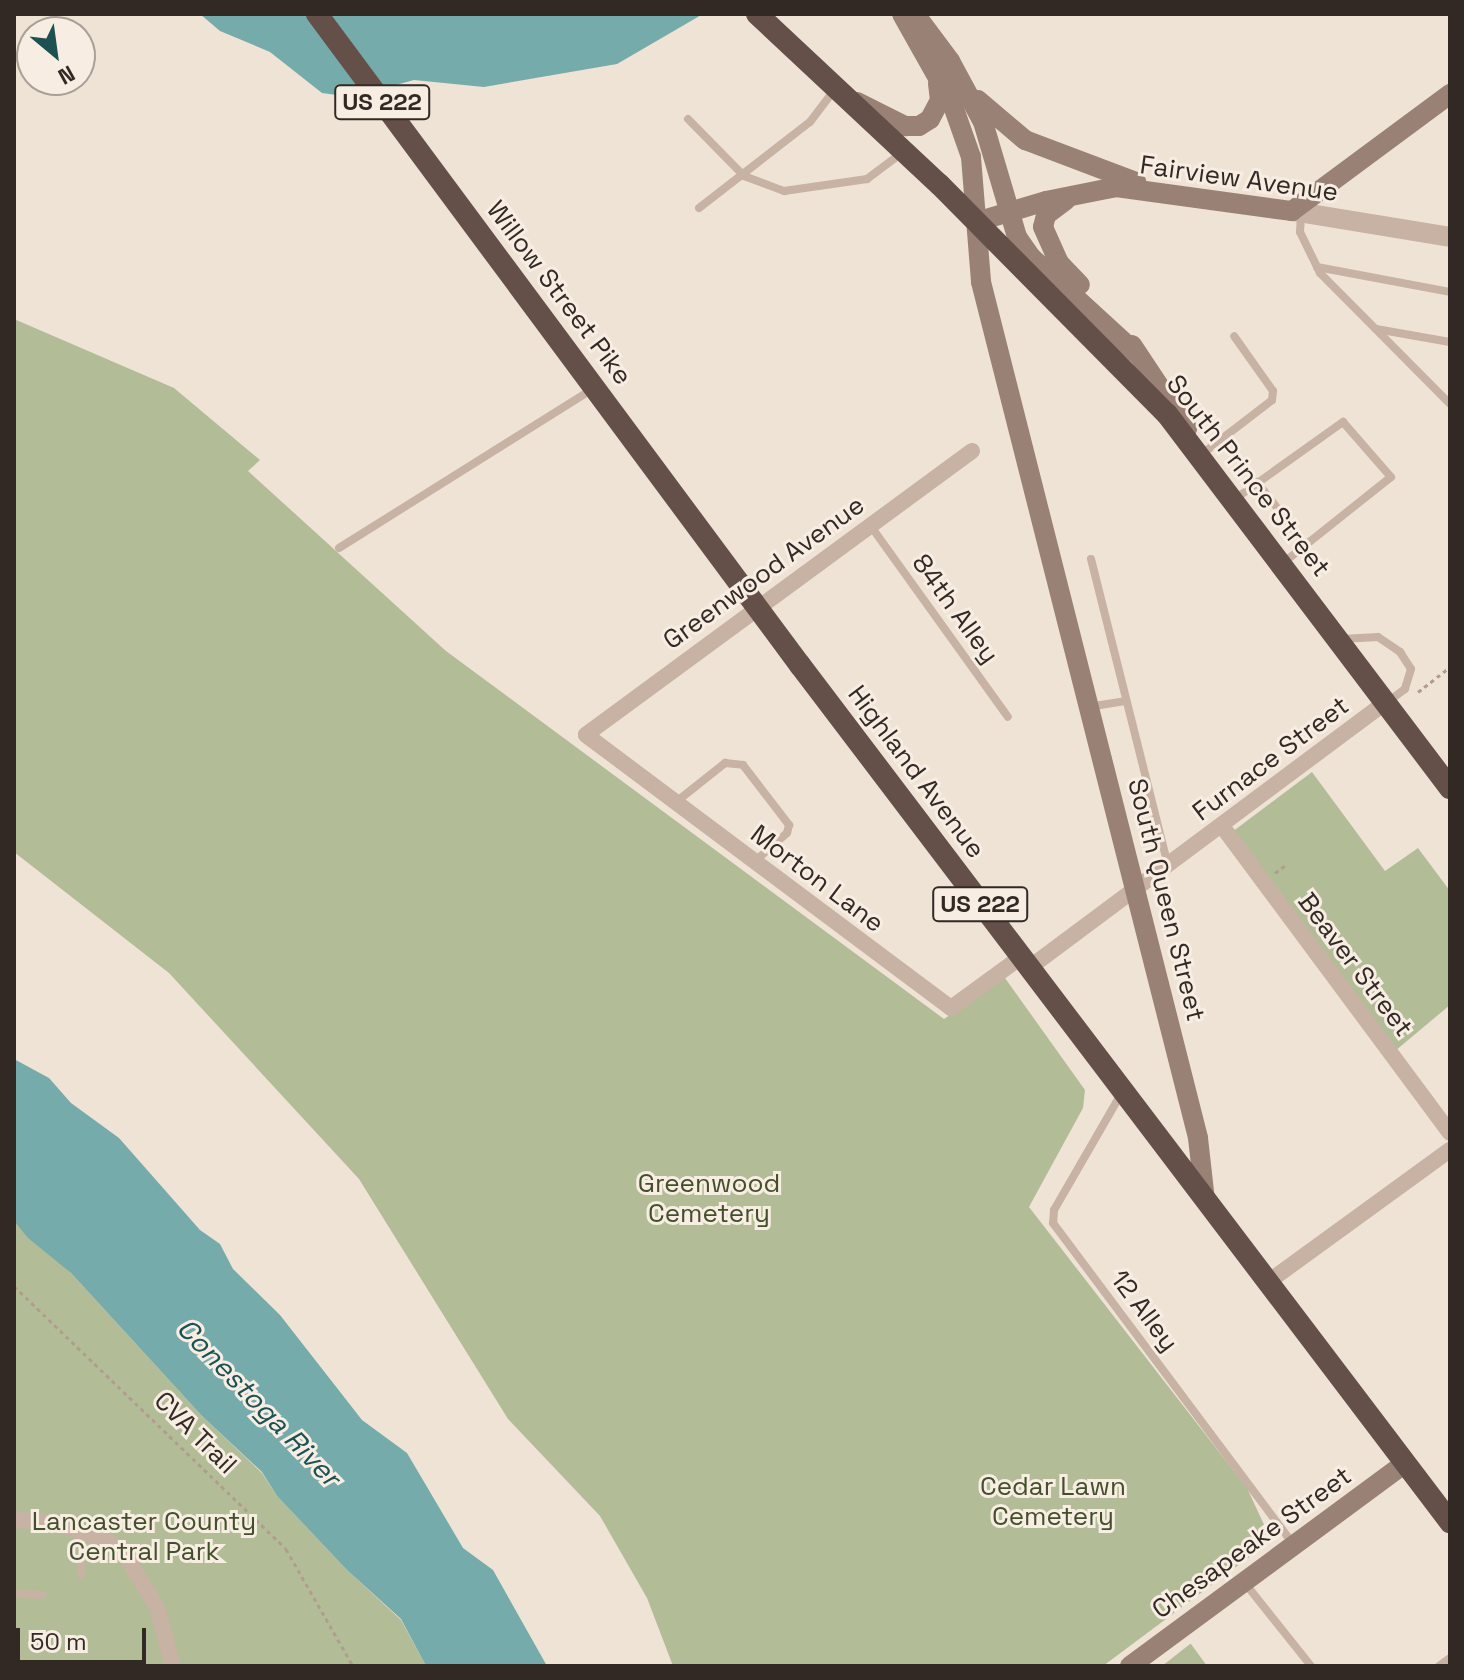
<!DOCTYPE html>
<html>
<head>
<meta charset="utf-8">
<style>
  body { margin:0 }
  #map { position:relative; width:1464px; height:1680px; overflow:hidden; background:#efe3d6; font-family:"Space Grotesk",sans-serif }
  div>[style] { position:absolute }
  .green>* { inset:0; background:#b2bd97 }
  .water>* { inset:0; background:#76abab }
  .path>* { height:3px; margin-top:-1.5px; transform-origin:0; background:repeating-linear-gradient(90deg,#b29c8e 0 4px,transparent 0 8px) }
  .service>* { height:8px; margin:-4px; padding:0 4px; transform-origin:4px; border-radius:4px; background:#c7b2a3 }
  .minor>* { height:16px; margin:-8px; padding:0 8px; transform-origin:8px; border-radius:8px; background:#c7b2a3 }
  .tertiary>* { height:20px; margin:-10px; padding:0 10px; transform-origin:10px; border-radius:10px; background:#c7b2a3 }
  .secondary>* { height:20px; margin:-10px; padding:0 10px; transform-origin:10px; border-radius:10px; background:#9a8175 }
  .trunk>* { height:22px; margin:-11px; padding:0 11px; transform-origin:11px; border-radius:11px; background:#645049 }
  span { translate:-50% -50%; white-space:nowrap; text-align:center; line-height:1.15; -webkit-text-stroke:6px #f8ede2; paint-order:stroke }
  .shield-label span { padding:2px 6px; background:#f8ede2; border:2px solid; border-radius:6px; -webkit-text-stroke-width:0 }
  .shield-label { font-size:24px; color:#322925; font-weight:700 }
  .street-label { font-size:26px; color:#322925 }
  .park-label { font-size:26px; color:#434f2a }
  .water-label { font-size:28px; color:#1c5052; font-style:italic }
  .frame { position:absolute; inset:0; border:16px solid #322925; pointer-events:none }
  .north { position:absolute; left:16px; top:16px; width:80px; height:80px; box-sizing:border-box; background:#f8ede2; border:2px solid #a99f96; border-radius:50%; rotate:151deg; font-size:22px; font-weight:700; line-height:32px; text-align:center; color:#322925 }
  .north::after { content:''; display:block; margin:auto; width:28px; height:36px; background:#1c5052; clip-path:polygon(50% 0,100% 100%,50% 72%,0 100%) }
  .scale { position:absolute; left:16px; top:1628px; width:130px; height:36px; box-sizing:border-box; border:4px solid #322925; border-top:0; padding-left:10px; font-size:24px; line-height:28px; white-space:nowrap; color:#322925; -webkit-text-stroke:6px #f8ede2; paint-order:stroke }
</style>
</head>
<body>
<div id="map">
  <div class="green">
    <i style="clip-path:polygon(14px 319px,174px 388px,260px 460px,248px 471px,446px 651px,944px 1019px,1005px 978px,1085px 1090px,1083px 1108px,1029px 1207px,1247px 1488px,1267px 1531px,1260px 1549px,1103px 1666px,673px 1666px,647px 1598px,600px 1516px,508px 1419px,359px 1179px,169px 973px,14px 852px)"></i>
    <i style="clip-path:polygon(1312px 772px,1385px 871px,1418px 848px,1450px 891px,1450px 1005px,1395px 1051px,1232px 832px)"></i>
    <i style="clip-path:polygon(14px 1221px,71px 1273px,202px 1416px,262px 1473px,277px 1496px,347px 1570px,401px 1620px,426px 1666px,14px 1666px)"></i>
    <i style="clip-path:polygon(1191px 1644px,1207px 1666px,1162px 1666px,1190px 1644px)"></i>
  </div>
  <div class="water">
    <i style="clip-path:polygon(200px 14px,703px 14px,617px 64px,484px 87px,414px 80px,352px 97px,322px 93px,270px 52px,220px 31px)"></i>
    <i style="clip-path:polygon(14px 1059px,49px 1078px,71px 1103px,119px 1138px,200px 1230px,220px 1244px,233px 1269px,280px 1315px,362px 1420px,407px 1453px,463px 1548px,493px 1570px,547px 1666px,426px 1666px,401px 1619px,347px 1570px,277px 1496px,262px 1472px,202px 1416px,71px 1273px,28px 1238px,14px 1221px)"></i>
  </div>
  <div class="path">
    <i style="left:1418px;top:692px;width:41px;rotate:-38deg"></i>
    <i style="left:1275px;top:873px;width:15px;rotate:-37deg"></i>
    <i style="left:14px;top:1286px;width:378px;rotate:44deg"></i>
    <i style="left:286px;top:1549px;width:135px;rotate:60.2deg"></i>
  </div>
  <div class="service">
    <i style="left:688px;top:119px;width:80px;rotate:45.5deg"></i>
    <i style="left:744px;top:176px;width:43px;rotate:20.6deg"></i>
    <i style="left:784px;top:191px;width:84px;rotate:-8.2deg"></i>
    <i style="left:867px;top:179px;width:45px;rotate:-36.9deg"></i>
    <i style="left:699px;top:208px;width:140px;rotate:-37.8deg"></i>
    <i style="left:810px;top:122px;width:41px;rotate:-52.9deg"></i>
    <i style="left:1301px;top:214px;width:18px;rotate:93deg"></i>
    <i style="left:1300px;top:232px;width:46px;rotate:64deg"></i>
    <i style="left:1320px;top:273px;width:185px;rotate:45.2deg"></i>
    <i style="left:1317px;top:267px;width:135px;rotate:10.6deg"></i>
    <i style="left:1376px;top:329px;width:75px;rotate:10deg"></i>
    <i style="left:1202px;top:454px;width:88px;rotate:-37.6deg"></i>
    <i style="left:1272px;top:400px;width:9px;rotate:-84deg"></i>
    <i style="left:1273px;top:391px;width:67px;rotate:-125.3deg"></i>
    <i style="left:1257px;top:482px;width:80px;rotate:52.1deg"></i>
    <i style="left:1235px;top:499px;width:133px;rotate:-35.5deg"></i>
    <i style="left:1343px;top:422px;width:73px;rotate:48.9deg"></i>
    <i style="left:1391px;top:477px;width:137px;rotate:141.5deg"></i>
    <i style="left:870px;top:525px;width:236px;rotate:54.3deg"></i>
    <i style="left:339px;top:548px;width:301px;rotate:-32.1deg"></i>
    <i style="left:1091px;top:559px;width:316px;rotate:75.9deg"></i>
    <i style="left:1342px;top:639px;width:36px;rotate:-3deg"></i>
    <i style="left:1378px;top:637px;width:27px;rotate:34deg"></i>
    <i style="left:1400px;top:652px;width:20px;rotate:57deg"></i>
    <i style="left:1411px;top:669px;width:21px;rotate:107deg"></i>
    <i style="left:1405px;top:689px;width:22px;rotate:144deg"></i>
    <i style="left:1088px;top:707px;width:39px;rotate:-9deg"></i>
    <i style="left:676px;top:802px;width:63px;rotate:-38.5deg"></i>
    <i style="left:725px;top:763px;width:18px;rotate:6deg"></i>
    <i style="left:743px;top:765px;width:76px;rotate:52.5deg"></i>
    <i style="left:789px;top:825px;width:8px;rotate:104deg"></i>
    <i style="left:787px;top:833px;width:45px;rotate:138.6deg"></i>
    <i style="left:1121px;top:1094px;width:134px;rotate:120deg"></i>
    <i style="left:1054px;top:1210px;width:13px;rotate:94deg"></i>
    <i style="left:1053px;top:1223px;width:399px;rotate:53.2deg"></i>
    <i style="left:81px;top:1575px;width:42px;rotate:-87.3deg"></i>
    <i style="left:1244px;top:1582px;width:107px;rotate:51.4deg"></i>
    <i style="left:14px;top:1593px;width:28px;rotate:4deg"></i>
    <i style="left:1439px;top:1666px;width:14px;rotate:-36deg"></i>
  </div>
  <div class="minor">
    <i style="left:972px;top:451px;width:479px;rotate:143.7deg"></i>
    <i style="left:586px;top:735px;width:456px;rotate:36.8deg"></i>
    <i style="left:951px;top:1008px;width:87px;rotate:-36.1deg"></i>
    <i style="left:1222px;top:826px;width:382px;rotate:53.4deg"></i>
    <i style="left:1029px;top:968px;width:445px;rotate:-36.7deg"></i>
    <i style="left:1268px;top:1282px;width:225px;rotate:-36deg"></i>
    <i style="left:14px;top:1520px;width:37px;rotate:3deg"></i>
    <i style="left:51px;top:1522px;width:57px;rotate:17.5deg"></i>
    <i style="left:105px;top:1539px;width:22px;rotate:36deg"></i>
    <i style="left:123px;top:1552px;width:65px;rotate:58.3deg"></i>
    <i style="left:157px;top:1607px;width:61px;rotate:74.8deg"></i>
  </div>
  <div class="tertiary">
    <i style="left:1292px;top:211px;width:160px;rotate:9.3deg"></i>
  </div>
  <div class="secondary">
    <i style="left:902px;top:14px;width:102px;rotate:60.7deg"></i>
    <i style="left:952px;top:103px;width:57px;rotate:70.6deg"></i>
    <i style="left:971px;top:157px;width:125px;rotate:85.4deg"></i>
    <i style="left:981px;top:282px;width:883px;rotate:75.77deg"></i>
    <i style="left:1198px;top:1138px;width:62px;rotate:83.6deg"></i>
    <i style="left:915px;top:14px;width:59px;rotate:53.3deg"></i>
    <i style="left:950px;top:61px;width:69px;rotate:61.6deg"></i>
    <i style="left:983px;top:122px;width:120px;rotate:73.5deg"></i>
    <i style="left:1017px;top:237px;width:24px;rotate:55deg"></i>
    <i style="left:1031px;top:257px;width:145px;rotate:42.5deg"></i>
    <i style="left:978px;top:100px;width:62px;rotate:40.4deg"></i>
    <i style="left:1025px;top:140px;width:119px;rotate:20.7deg"></i>
    <i style="left:857px;top:102px;width:54px;rotate:26.6deg"></i>
    <i style="left:905px;top:126px;width:14px"></i>
    <i style="left:919px;top:126px;width:13px;rotate:-32deg"></i>
    <i style="left:930px;top:119px;width:21px;rotate:-62deg"></i>
    <i style="left:940px;top:100px;width:17px;rotate:-97deg"></i>
    <i style="left:1066px;top:200px;width:25px;rotate:143deg"></i>
    <i style="left:1046px;top:215px;width:12px;rotate:104deg"></i>
    <i style="left:1043px;top:227px;width:39px;rotate:66deg"></i>
    <i style="left:1059px;top:263px;width:30px;rotate:46deg"></i>
    <i style="left:976px;top:222px;width:73px;rotate:-16.7deg"></i>
    <i style="left:1046px;top:201px;width:71px;rotate:-11.3deg"></i>
    <i style="left:1116px;top:187px;width:178px;rotate:7.8deg"></i>
    <i style="left:1292px;top:211px;width:197px;rotate:-36.5deg"></i>
    <i style="left:1132px;top:345px;width:100px;rotate:56.5deg"></i>
    <i style="left:1130px;top:1666px;width:342px;rotate:-36.4deg"></i>
  </div>
  <div class="trunk">
    <i style="left:317px;top:14px;width:811px;rotate:53.43deg"></i>
    <i style="left:800px;top:665px;width:1076px;rotate:52.82deg"></i>
    <i style="left:757px;top:14px;width:250px;rotate:43.1deg"></i>
    <i style="left:940px;top:185px;width:322px;rotate:45.3deg"></i>
    <i style="left:1167px;top:414px;width:469px;rotate:52.9deg"></i>
  </div>
  <div class="shield-label">
    <span style="left:382px;top:102px">US 222</span>
    <span style="left:980px;top:904px">US 222</span>
  </div>
  <div class="street-label">
    <span style="left:1239px;top:179px;rotate:8deg">Fairview Avenue</span>
    <span style="left:559px;top:293px;rotate:53deg">Willow Street Pike</span>
    <span style="left:1248px;top:476px;rotate:52deg">South Prince Street</span>
    <span style="left:764px;top:573px;rotate:-36deg">Greenwood Avenue</span>
    <span style="left:955px;top:609px;rotate:54deg">84th Alley</span>
    <span style="left:1271px;top:759px;rotate:-37deg">Furnace Street</span>
    <span style="left:916px;top:772px;rotate:53deg">Highland Avenue</span>
    <span style="left:817px;top:879px;rotate:37deg">Morton Lane</span>
    <span style="left:1166px;top:900px;rotate:76deg">South Queen Street</span>
    <span style="left:1355px;top:965px;rotate:53deg">Beaver Street</span>
    <span style="left:1144px;top:1311px;rotate:53deg">12 Alley</span>
    <span style="left:195px;top:1433px;rotate:45deg">CVA Trail</span>
    <span style="left:1252px;top:1543px;rotate:-36deg">Chesapeake Street</span>
  </div>
  <div class="park-label">
    <span style="left:709px;top:1199px">Greenwood<br>Cemetery</span>
    <span style="left:1053px;top:1502px">Cedar Lawn<br>Cemetery</span>
    <span style="left:144px;top:1537px">Lancaster County<br>Central Park</span>
  </div>
  <div class="water-label">
    <span style="left:259px;top:1402px;rotate:46deg">Conestoga River</span>
  </div>
  <div class="frame"></div>
  <div class="north">N</div>
  <div class="scale">50 m</div>
</div>
</body>
</html>
